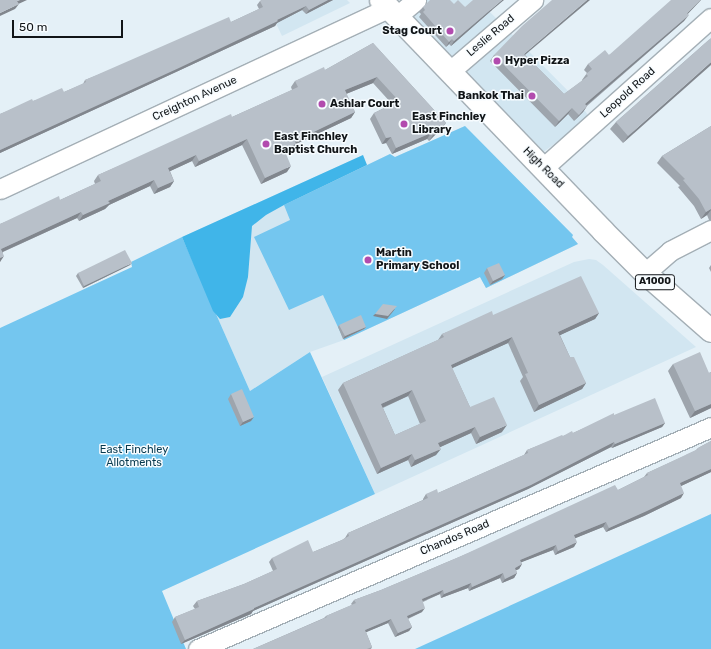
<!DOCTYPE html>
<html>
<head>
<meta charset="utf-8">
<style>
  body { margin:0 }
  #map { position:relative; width:711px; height:649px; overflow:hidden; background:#e4f0f7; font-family:Rubik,sans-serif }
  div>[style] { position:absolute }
  .built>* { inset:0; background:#d2e6f1 }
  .green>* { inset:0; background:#74c6ef }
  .forest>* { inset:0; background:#40b5e9 }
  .roads { filter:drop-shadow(1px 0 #a4afb6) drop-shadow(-1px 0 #a4afb6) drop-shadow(0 1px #a4afb6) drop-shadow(0 -1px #a4afb6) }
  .minor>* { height:19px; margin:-9.5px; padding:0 9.5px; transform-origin:9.5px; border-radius:9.5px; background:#fff }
  .major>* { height:22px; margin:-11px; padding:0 11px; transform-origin:11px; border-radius:11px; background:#fff }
  .wall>* { inset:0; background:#9ea5ad }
  .shaded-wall>* { inset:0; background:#81868d }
  .building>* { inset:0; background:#b8c0c9 }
  .dots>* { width:11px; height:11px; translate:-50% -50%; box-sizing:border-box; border:2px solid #f7fcff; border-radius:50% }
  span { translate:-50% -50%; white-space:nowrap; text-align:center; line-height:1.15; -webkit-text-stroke:3px #f7fcff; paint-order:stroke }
  .shield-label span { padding:1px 3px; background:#f7fcff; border:1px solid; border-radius:3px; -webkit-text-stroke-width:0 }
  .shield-label { font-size:10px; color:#111518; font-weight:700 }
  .poi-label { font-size:11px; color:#111518; font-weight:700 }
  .right { translate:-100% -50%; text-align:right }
  .left { translate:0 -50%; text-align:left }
  .street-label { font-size:11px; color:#111518 }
  .park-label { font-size:11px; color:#06394f }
  .scale { position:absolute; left:12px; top:20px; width:111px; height:18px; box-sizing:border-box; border:2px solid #111518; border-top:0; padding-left:5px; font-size:12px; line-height:14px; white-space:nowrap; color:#111518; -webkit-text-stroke:3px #f7fcff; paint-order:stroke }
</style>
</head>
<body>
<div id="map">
  <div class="built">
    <i style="clip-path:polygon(265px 0,347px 0,350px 3px,282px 36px)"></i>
    <i style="clip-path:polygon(426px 0,478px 0,574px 97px,588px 115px,561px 139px,542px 153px,453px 62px,410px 14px)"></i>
    <i style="clip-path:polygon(465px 126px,573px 235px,572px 237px,578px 244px,486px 288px,480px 277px,344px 340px,310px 352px,250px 391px,182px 237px,363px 155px,367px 165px,390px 154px,395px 157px)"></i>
    <i style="clip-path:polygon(589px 259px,596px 260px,603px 265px,696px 347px,375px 494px,322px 377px,574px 262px)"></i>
  </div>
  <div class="green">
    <i style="clip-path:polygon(465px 126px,573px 235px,572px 237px,578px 244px,486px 288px,480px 277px,344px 340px,323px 295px,289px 310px,254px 237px,290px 220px,284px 205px,390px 154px,395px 157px)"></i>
    <i style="clip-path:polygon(182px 237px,250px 391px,310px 352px,375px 494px,162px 591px,186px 649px,0 649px,0 328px,132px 267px,131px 262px)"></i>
    <i style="clip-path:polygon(711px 514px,711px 649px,415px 649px,665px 535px)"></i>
  </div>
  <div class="forest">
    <i style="clip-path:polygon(363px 155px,367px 165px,284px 205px,266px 215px,252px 226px,248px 277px,243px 297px,230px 317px,220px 319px,213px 311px,182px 237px)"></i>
  </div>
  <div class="roads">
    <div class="minor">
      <i style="left:397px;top:16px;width:25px;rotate:-40deg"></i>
      <i style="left:449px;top:72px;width:111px;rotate:-40.6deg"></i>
      <i style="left:543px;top:168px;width:225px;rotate:-41.8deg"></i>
      <i style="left:0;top:189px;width:429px;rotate:-25deg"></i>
      <i style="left:645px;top:273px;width:33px;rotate:-41deg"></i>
      <i style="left:670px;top:251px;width:46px;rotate:-27.1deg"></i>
      <i style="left:198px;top:649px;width:559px;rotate:-23.4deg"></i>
    </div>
    <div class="major">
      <i style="left:381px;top:0;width:320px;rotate:46.1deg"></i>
      <i style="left:603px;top:231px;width:59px;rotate:45deg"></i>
      <i style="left:645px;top:273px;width:88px;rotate:41.3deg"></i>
    </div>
  </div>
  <div class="wall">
    <i style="clip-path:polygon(262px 0,333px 0,306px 14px,302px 10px,277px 23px,275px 26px,176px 72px,0 153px,0 114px,33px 101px,64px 92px,83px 84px,85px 80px,231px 22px,259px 9px,257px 5px,260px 1px)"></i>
    <i style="clip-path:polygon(454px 4px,465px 7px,492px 10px,451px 46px,449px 44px,446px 47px,419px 17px,421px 14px,419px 12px,423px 7px)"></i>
    <i style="clip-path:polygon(688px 14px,684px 21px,587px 106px,583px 112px,574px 121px,568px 114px,555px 127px,490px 61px,494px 55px,525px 55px,564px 94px,582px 81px,582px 80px,587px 73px,584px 70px,588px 64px,609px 55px)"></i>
    <i style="clip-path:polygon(711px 38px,623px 143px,610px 129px,616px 122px)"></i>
    <i style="clip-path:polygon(373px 43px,446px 123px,441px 129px,429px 141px,427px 139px,392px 154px,386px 143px,382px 144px,370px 119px,374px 113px,392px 104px,373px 83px,346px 94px,355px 112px,351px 118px,296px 144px,292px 149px,285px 153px,287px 172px,261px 184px,242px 145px,195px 167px,192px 161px,170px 171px,174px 181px,170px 187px,154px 194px,150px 186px,109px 205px,105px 209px,79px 221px,77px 218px,3px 252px,0 262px,0 224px,60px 200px,95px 184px,94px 181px,98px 175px,232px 117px,292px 90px,291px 87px,295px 81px,325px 70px)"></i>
    <i style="clip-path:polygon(711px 126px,711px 220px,709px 220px,707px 215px,701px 219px,694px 206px,678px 187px,680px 186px,657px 163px,662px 156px)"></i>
    <i style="clip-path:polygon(130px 265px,83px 288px,76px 276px,78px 273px)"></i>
    <i style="clip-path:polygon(711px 265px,711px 272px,709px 268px)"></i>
    <i style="clip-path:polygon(487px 268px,505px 275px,502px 279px,490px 285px,484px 273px)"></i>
    <i style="clip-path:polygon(evenodd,599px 313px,595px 319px,560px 335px,570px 357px,586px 383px,582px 389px,534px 412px,520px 381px,523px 377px,508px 343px,452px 368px,470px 407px,502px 432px,476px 444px,471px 433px,440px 447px,436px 455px,411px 467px,408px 460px,377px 474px,338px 390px,343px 383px,438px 340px,442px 334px,493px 315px,599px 313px,408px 396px,420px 424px,395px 435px,383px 408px,408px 396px)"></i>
    <i style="clip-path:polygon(339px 325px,366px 327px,364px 329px,343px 339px,338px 327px)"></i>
    <i style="clip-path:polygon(673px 364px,709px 373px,711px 372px,711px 408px,690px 418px,668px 371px)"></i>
    <i style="clip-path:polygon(231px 394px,251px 421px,240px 426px,228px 399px)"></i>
    <i style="clip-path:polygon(614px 415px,665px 423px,662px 427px,612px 448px,611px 447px,528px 489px,253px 611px,251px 614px,181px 644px,172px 622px,175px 617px,195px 609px,193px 606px,197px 601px,244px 584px,273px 571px,269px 562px,272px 558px,313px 552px,342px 540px,345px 538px,348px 533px,423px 500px,423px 499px,426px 494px,438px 493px,524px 455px,527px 450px,563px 436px,573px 433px)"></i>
    <i style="clip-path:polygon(711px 441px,711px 472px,681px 486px,681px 498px,644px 516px,606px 532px,603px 527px,575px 538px,574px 547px,555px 555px,553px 550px,521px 562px,522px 564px,519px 569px,516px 570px,517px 573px,514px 578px,502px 583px,500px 578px,469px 591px,468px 588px,441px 598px,440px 594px,423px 602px,422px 612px,408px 619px,412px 627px,409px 631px,395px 637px,388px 623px,366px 632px,372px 647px,371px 649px,253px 649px,324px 618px,326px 616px,352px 605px,351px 604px,354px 600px,381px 590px,618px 490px,644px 477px,647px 473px,695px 451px,698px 448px)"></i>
  </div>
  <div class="shaded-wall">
    <i style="clip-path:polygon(20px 0,27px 0,14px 6px,17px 1px)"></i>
    <i style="clip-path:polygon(328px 0,333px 0,306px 14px,309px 10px)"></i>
    <i style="clip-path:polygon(502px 0,504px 0,492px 10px,451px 46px,454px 41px)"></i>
    <i style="clip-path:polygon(587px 0,590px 0,519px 60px,524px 54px)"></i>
    <i style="clip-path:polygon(700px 0,701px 0,683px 19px,687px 13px)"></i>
    <i style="clip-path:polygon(19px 4px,15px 9px,0 16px,0 13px)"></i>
    <i style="clip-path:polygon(306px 6px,302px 10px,277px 23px,275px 26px,176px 72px,0 153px,0 150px)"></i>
    <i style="clip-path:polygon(689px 15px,684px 21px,581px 110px,585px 104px)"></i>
    <i style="clip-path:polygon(452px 39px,449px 44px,446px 47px,449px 42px)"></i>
    <i style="clip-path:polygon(711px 62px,711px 65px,623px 143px,628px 136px)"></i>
    <i style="clip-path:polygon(377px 77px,373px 83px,341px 96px,345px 90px)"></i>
    <i style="clip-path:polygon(587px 106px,583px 112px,574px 121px,579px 115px)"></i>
    <i style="clip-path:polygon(572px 108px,568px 114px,555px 127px,559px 121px)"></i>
    <i style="clip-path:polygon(355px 112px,351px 118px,296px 144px,292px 149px,280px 155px,284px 149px,295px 141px)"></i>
    <i style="clip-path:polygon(446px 123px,441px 129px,429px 141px,433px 135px)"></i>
    <i style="clip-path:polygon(431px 133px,427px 139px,392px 154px,396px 148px)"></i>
    <i style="clip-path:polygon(391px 137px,386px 143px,382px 144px,386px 138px)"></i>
    <i style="clip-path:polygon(247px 139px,242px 145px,195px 167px,199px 161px)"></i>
    <i style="clip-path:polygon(196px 155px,192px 161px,164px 174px,168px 168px)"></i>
    <i style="clip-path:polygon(291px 166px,287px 172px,261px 184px,265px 178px)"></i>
    <i style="clip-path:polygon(154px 180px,150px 186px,109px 205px,105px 209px,79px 221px,83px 215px,108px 201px)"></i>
    <i style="clip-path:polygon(174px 181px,170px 187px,154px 194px,158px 188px)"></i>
    <i style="clip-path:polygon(711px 209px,711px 210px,707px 215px,701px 219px,706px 212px)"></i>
    <i style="clip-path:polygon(81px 212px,77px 218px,0 253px,1px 249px)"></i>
    <i style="clip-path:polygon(4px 256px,0 262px,0 258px)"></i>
    <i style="clip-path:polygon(132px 263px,130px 265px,83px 288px,84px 286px)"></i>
    <i style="clip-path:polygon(505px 275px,502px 279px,490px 285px,493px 281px)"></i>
    <i style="clip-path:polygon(395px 309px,387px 319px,373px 316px,375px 314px)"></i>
    <i style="clip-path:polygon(599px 313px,595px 319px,554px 338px,558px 332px)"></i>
    <i style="clip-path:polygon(366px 327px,364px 329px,343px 339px,345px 336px)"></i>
    <i style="clip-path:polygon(512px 337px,508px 343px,446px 371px,451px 365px)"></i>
    <i style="clip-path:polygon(586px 383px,582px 389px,534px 412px,539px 405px)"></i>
    <i style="clip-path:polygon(412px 390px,408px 396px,377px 410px,381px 404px)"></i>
    <i style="clip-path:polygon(711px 404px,711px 408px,690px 418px,695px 411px)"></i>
    <i style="clip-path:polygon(254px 417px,251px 421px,240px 426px,243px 422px)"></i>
    <i style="clip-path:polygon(665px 423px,662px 427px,612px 448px,615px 444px)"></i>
    <i style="clip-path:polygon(507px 425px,502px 432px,476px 444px,480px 437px)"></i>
    <i style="clip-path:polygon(475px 427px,471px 433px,434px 450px,438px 443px)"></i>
    <i style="clip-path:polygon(614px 442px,611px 447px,528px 489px,253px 611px,251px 614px,181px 644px,185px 640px)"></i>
    <i style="clip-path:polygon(441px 449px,436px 455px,411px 467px,415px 460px)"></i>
    <i style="clip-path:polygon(412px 454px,408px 460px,377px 474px,381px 468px)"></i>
    <i style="clip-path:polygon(711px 469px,711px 472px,677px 488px,680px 483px)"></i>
    <i style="clip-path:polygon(684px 493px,681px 498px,644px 516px,606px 532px,609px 528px)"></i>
    <i style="clip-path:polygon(606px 522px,603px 527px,571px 540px,574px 535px)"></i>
    <i style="clip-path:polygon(577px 542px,574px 547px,555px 555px,558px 551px)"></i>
    <i style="clip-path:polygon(556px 545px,553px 550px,517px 564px,520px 560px)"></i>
    <i style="clip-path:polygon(522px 564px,519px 569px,512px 572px,515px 568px)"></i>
    <i style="clip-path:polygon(503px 573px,500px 578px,469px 591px,472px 587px)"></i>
    <i style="clip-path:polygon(517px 573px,514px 578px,502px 583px,505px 579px)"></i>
    <i style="clip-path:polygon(471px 583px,468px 588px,441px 598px,444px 594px)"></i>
    <i style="clip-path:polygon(443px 590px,440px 594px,418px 603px,422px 599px)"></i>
    <i style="clip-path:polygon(425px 608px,422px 612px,404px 620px,407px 616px)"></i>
    <i style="clip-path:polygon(391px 619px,388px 623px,362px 634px,365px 630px)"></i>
    <i style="clip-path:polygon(412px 627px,409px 631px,395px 637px,398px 633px)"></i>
  </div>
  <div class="building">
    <i style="clip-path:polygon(0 0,20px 0,17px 1px,19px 4px,0 13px)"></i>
    <i style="clip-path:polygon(262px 0,328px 0,309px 10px,306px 6px,277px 20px,278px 21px,179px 68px,0 150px,0 114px,32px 99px,33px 101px,62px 88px,64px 92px,86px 82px,85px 80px,229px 17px,231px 22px,263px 7px,260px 1px)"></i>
    <i style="clip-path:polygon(430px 0,450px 0,454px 4px,458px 0,465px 7px,473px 0,502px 0,454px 41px,452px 39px,449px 42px,423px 12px,425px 10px,423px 7px)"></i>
    <i style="clip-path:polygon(552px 0,587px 0,524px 54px,564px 94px,588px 76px,586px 74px,592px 69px,588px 64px,605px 50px,609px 55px,671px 0,700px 0,687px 13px,689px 15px,585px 104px,587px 106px,579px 115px,572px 108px,559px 121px,494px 55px,522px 26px)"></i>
    <i style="clip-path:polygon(711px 38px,711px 62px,628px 136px,616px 122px)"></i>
    <i style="clip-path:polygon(373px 43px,446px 123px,433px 135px,431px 133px,396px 148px,391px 137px,386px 138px,374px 113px,399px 101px,377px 77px,345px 90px,355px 112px,295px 141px,296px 144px,284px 149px,291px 166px,265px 178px,247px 139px,199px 161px,196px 155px,168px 168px,174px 181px,158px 188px,154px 180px,108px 201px,110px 203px,83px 215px,81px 212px,1px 249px,4px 256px,0 258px,0 224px,59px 196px,60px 200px,75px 193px,101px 181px,98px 175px,231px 114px,232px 117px,298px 87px,295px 81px,324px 67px,325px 70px)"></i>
    <i style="clip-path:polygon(711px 126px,711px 209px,706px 212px,699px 199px,683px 180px,685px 179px,662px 156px)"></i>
    <i style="clip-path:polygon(125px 250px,132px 263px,84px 286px,78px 273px)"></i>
    <i style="clip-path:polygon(499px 263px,505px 275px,493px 281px,487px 268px)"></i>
    <i style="clip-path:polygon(evenodd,581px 276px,599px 313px,558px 332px,570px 357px,574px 357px,586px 383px,539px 405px,525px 374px,528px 373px,512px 337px,451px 365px,470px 407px,494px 397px,507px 425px,480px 437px,475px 427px,438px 443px,441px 449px,415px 460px,412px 454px,381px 468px,343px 383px,444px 337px,442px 334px,492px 311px,493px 315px,581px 276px,412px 390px,426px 421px,395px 435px,381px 404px,412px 390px)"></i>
    <i style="clip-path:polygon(383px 304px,397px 306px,388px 316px,375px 314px)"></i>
    <i style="clip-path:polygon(361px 315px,366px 327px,345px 336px,339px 325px)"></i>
    <i style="clip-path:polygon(700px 352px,709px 373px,711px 372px,711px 404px,695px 411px,673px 364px)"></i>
    <i style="clip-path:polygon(242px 389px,254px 417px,243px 422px,231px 394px)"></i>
    <i style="clip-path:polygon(655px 398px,665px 423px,615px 444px,614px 442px,531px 485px,254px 608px,254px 609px,185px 640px,175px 617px,199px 607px,197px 601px,244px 584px,277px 569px,272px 558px,308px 540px,313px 552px,342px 540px,349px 536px,348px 533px,428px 498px,426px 494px,437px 489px,438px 493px,528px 453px,527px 450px,562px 435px,563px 436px,572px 431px,573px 433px,614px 413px,614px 415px)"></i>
    <i style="clip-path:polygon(711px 441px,711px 469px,680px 483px,684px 493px,647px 511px,609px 528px,606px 522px,574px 535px,577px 542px,558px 551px,556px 545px,520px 560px,522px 564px,515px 568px,517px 573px,505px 579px,503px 573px,472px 587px,471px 583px,444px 594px,443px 590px,422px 599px,425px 608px,407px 616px,412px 627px,398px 633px,391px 619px,365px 630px,372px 647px,367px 649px,253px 649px,327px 617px,326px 616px,356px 603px,354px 600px,381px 590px,459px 557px,615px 485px,618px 490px,648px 475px,647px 473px,698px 449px,698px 448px)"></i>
  </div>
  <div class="dots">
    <i style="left:450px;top:31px;background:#b24bae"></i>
    <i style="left:497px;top:61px;background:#b24bae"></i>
    <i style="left:532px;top:96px;background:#b24bae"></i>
    <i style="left:322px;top:104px;background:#b24bae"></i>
    <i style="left:404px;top:124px;background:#b24bae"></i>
    <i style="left:266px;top:144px;background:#b24bae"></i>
    <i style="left:368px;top:260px;background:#b24bae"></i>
  </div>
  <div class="shield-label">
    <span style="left:655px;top:282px">A1000</span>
  </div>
  <div class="poi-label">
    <span class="right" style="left:442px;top:31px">Stag Court</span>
    <span class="left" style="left:505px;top:61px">Hyper Pizza</span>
    <span class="right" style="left:524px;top:96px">Bankok Thai</span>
    <span class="left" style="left:330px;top:104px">Ashlar Court</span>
    <span class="left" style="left:412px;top:124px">East Finchley<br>Library</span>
    <span class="left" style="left:274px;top:144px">East Finchley<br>Baptist Church</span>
    <span class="left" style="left:376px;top:260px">Martin<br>Primary School</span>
  </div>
  <div class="street-label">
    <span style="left:491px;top:36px;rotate:-40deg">Leslie Road</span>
    <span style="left:628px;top:93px;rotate:-42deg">Leopold Road</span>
    <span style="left:195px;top:99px;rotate:-25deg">Creighton Avenue</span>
    <span style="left:543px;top:168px;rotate:45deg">High Road</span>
    <span style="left:455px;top:538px;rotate:-23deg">Chandos Road</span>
  </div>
  <div class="park-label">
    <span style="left:134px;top:457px">East Finchley<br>Allotments</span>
  </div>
  <div class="scale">50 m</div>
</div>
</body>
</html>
